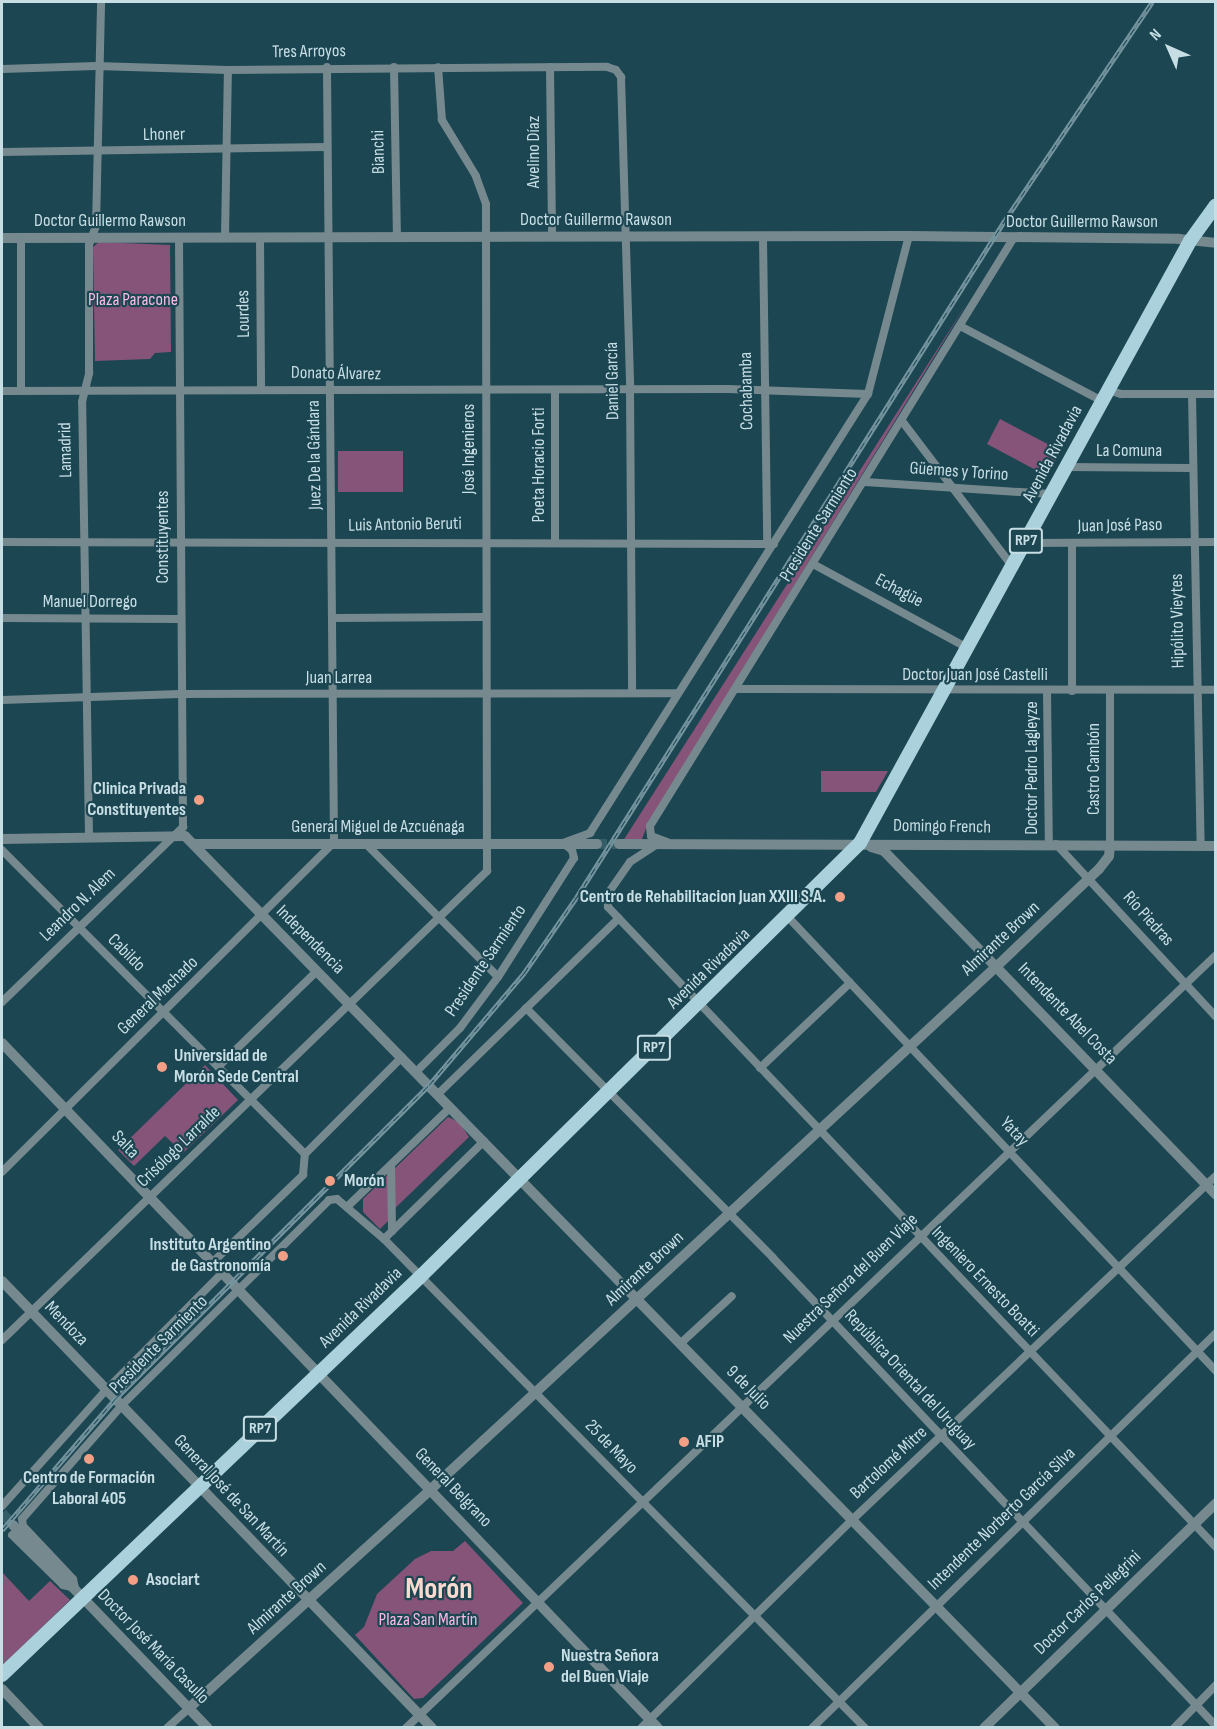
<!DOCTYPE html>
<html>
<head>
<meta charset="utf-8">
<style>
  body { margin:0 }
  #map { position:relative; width:1217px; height:1729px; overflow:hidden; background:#1b4652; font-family:"Sofia Sans Condensed",sans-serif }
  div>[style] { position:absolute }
  .green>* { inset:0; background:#875479 }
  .tertiary-tunnel>* { height:10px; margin-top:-5px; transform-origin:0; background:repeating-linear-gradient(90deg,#355d68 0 10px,transparent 0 15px) }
  .minor>* { height:8px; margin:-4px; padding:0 4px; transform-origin:4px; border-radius:4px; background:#76898e }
  .tertiary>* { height:10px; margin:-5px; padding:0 5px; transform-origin:5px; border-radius:5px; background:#76898e }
  .primary>* { height:14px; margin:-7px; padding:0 7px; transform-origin:7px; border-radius:7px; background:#aad1dc }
  .rail>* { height:4.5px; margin-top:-2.25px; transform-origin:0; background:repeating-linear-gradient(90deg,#1b4652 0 7px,#75959f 0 14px); box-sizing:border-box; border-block:2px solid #75959f }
  .dots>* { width:16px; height:16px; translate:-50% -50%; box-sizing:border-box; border:3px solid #1b4652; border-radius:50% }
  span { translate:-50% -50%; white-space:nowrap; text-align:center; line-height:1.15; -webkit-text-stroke:4.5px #1b4652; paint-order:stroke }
  .shield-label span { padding:2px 4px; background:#1b4652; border:2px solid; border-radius:4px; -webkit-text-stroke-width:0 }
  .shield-label { font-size:16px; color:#c8dee5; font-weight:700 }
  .street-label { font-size:18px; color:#c8dee5 }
  .park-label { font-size:18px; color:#f7bbe6 }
  .poi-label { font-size:18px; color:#c8dee5; font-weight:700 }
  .right { translate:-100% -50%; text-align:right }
  .left { translate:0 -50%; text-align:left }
  .town-label { font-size:30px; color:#fbdad0; font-weight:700 }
  .frame { position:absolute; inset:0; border:3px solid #c8dee5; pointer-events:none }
  .north { position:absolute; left:1139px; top:18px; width:60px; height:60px; -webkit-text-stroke:4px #1b4652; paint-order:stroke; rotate:315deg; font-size:16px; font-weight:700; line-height:24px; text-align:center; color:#c8dee5 }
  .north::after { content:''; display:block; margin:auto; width:21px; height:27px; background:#c8dee5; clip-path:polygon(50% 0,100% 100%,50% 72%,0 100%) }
</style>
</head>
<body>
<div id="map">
  <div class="green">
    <i style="clip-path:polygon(99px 242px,170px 245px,171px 352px,155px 353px,150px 359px,95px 361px,93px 247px)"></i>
    <i style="clip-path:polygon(967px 303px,647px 826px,642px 839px,623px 841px)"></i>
    <i style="clip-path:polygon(1000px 419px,1061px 451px,1047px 476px,987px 444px)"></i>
    <i style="clip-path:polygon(338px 451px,403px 451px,403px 492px,338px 492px)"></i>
    <i style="clip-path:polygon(821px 771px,888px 771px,876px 792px,821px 792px)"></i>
    <i style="clip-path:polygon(205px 1065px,238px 1100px,183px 1153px,165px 1136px,134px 1166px,118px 1150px)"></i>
    <i style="clip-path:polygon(448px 1117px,459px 1122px,469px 1137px,389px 1214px,388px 1221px,380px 1229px,363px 1212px,363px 1199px)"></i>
    <i style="clip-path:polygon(465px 1541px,523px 1603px,423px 1698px,414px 1699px,355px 1635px,364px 1627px,377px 1594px,415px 1559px,431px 1551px,453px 1551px)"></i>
    <i style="clip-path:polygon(2px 1572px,29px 1601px,50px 1581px,70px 1600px,2px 1666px)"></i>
  </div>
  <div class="tertiary-tunnel">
    <i style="left:597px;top:844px;width:22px"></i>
    <i style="left:2px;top:1513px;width:16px;rotate:47deg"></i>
  </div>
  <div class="minor">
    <i style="left:394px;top:67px;width:169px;rotate:89deg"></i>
    <i style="left:550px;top:67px;width:169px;rotate:89.3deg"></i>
    <i style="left:2px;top:69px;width:94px;rotate:-1.8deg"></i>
    <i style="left:96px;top:66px;width:132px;rotate:1.7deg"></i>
    <i style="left:228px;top:70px;width:379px;rotate:-0.5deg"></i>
    <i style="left:607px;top:67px;width:9px;rotate:18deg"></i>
    <i style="left:616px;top:70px;width:9px;rotate:54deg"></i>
    <i style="left:621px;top:77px;width:312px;rotate:88.3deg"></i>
    <i style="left:630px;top:389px;width:303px;rotate:89.6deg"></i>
    <i style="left:2px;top:152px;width:325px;rotate:-0.9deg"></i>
    <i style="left:225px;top:237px;width:167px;rotate:-89deg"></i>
    <i style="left:260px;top:237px;width:153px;rotate:89.6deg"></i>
    <i style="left:763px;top:238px;width:305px;rotate:89.2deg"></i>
    <i style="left:21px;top:239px;width:151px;rotate:90deg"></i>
    <i style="left:960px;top:326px;width:161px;rotate:27.8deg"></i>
    <i style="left:1108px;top:390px;width:14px;rotate:17deg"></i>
    <i style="left:1121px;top:394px;width:95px"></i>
    <i style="left:2px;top:391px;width:726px;rotate:-0.16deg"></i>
    <i style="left:728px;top:389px;width:140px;rotate:2deg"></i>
    <i style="left:1192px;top:394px;width:452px;rotate:88.9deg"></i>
    <i style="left:902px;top:421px;width:182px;rotate:52.8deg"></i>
    <i style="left:1066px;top:467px;width:125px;rotate:0.5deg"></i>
    <i style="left:865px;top:482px;width:186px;rotate:3.7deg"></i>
    <i style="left:555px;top:541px;width:151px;rotate:-90deg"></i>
    <i style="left:2px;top:542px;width:772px;rotate:0.15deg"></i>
    <i style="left:1025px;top:543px;width:191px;rotate:-0.3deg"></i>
    <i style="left:813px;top:564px;width:176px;rotate:28.5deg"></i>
    <i style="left:2px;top:618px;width:177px;rotate:0.3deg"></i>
    <i style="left:334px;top:618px;width:151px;rotate:-0.4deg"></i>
    <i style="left:735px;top:689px;width:481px;rotate:0.1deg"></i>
    <i style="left:1047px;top:691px;width:154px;rotate:89.3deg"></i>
    <i style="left:1072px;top:691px;width:148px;rotate:-90deg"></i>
    <i style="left:1110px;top:692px;width:154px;rotate:90deg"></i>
    <i style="left:2px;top:700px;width:178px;rotate:-1.9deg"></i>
    <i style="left:180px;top:694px;width:496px;rotate:-0.1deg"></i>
    <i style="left:89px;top:837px;width:435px;rotate:-90.9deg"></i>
    <i style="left:82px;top:402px;width:30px;rotate:-76deg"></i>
    <i style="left:89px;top:373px;width:128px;rotate:-90deg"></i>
    <i style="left:89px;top:245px;width:20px;rotate:-70deg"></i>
    <i style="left:96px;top:226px;width:224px;rotate:-88.7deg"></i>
    <i style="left:667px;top:842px;width:17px;rotate:-159deg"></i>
    <i style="left:651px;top:836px;width:10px;rotate:-96deg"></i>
    <i style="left:650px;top:826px;width:690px;rotate:-58.27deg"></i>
    <i style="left:366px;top:844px;width:187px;rotate:45.2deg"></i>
    <i style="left:1056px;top:844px;width:236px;rotate:47.2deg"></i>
    <i style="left:656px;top:845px;width:31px;rotate:147deg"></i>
    <i style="left:630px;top:862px;width:40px;rotate:124.9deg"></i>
    <i style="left:607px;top:895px;width:12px;rotate:85deg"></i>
    <i style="left:608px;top:907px;width:883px;rotate:46.47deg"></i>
    <i style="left:2px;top:850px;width:429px;rotate:45.1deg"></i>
    <i style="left:788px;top:917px;width:624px;rotate:46.69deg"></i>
    <i style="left:2px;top:1002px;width:252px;rotate:-44deg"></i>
    <i style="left:183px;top:827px;width:589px;rotate:-90.39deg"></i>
    <i style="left:526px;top:1008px;width:351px;rotate:45.3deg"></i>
    <i style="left:773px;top:1258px;width:644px;rotate:46.57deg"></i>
    <i style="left:218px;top:1067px;width:138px;rotate:-44.1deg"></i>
    <i style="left:760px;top:1068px;width:124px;rotate:-43.4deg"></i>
    <i style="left:417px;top:1071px;width:61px;rotate:-45deg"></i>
    <i style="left:460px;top:1028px;width:64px;rotate:-53.3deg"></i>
    <i style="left:498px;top:977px;width:141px;rotate:-57.4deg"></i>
    <i style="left:574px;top:858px;width:8px;rotate:-104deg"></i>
    <i style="left:572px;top:850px;width:11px;rotate:-142deg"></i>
    <i style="left:563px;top:843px;width:29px;rotate:-20deg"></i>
    <i style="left:590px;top:833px;width:520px;rotate:-57.66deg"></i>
    <i style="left:868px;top:394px;width:163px;rotate:-75.5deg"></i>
    <i style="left:438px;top:1094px;width:252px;rotate:-44.2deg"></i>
    <i style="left:305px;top:1154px;width:137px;rotate:-45deg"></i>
    <i style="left:391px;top:1165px;width:66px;rotate:89.1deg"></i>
    <i style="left:2px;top:1172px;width:468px;rotate:-44.8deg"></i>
    <i style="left:334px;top:842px;width:775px;rotate:-90.52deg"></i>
    <i style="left:349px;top:1205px;width:141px;rotate:-43.9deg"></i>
    <i style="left:384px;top:1239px;width:140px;rotate:-44.4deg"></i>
    <i style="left:214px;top:1261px;width:124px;rotate:-44deg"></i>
    <i style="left:303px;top:1175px;width:21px;rotate:-85deg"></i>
    <i style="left:2px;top:1340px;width:675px;rotate:-44.04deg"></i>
    <i style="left:487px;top:871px;width:667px;rotate:-90.09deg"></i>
    <i style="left:486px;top:204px;width:30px;rotate:-110deg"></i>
    <i style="left:476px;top:176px;width:66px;rotate:-121.3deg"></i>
    <i style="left:442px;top:120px;width:53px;rotate:-94.3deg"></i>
    <i style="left:681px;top:1343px;width:69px;rotate:-42.7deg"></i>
    <i style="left:2px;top:1506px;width:157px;rotate:-48.1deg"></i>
    <i style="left:107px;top:1389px;width:166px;rotate:-45.2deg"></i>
    <i style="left:12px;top:1535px;width:71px;rotate:44.4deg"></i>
    <i style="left:63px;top:1585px;width:12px;rotate:14deg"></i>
    <i style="left:75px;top:1588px;width:9px;rotate:-103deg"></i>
    <i style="left:73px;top:1579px;width:73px;rotate:-133.3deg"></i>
    <i style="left:23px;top:1526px;width:7px;rotate:-98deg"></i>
    <i style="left:22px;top:1519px;width:152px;rotate:-48.7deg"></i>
    <i style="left:122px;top:1405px;width:291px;rotate:-44.7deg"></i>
    <i style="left:329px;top:1200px;width:8px;rotate:-7deg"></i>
    <i style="left:337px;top:1199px;width:62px;rotate:40.4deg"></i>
    <i style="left:384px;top:1239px;width:686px;rotate:45.47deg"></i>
    <i style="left:167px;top:1728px;width:30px;rotate:-42deg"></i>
    <i style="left:406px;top:1728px;width:1120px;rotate:-43.66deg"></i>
    <i style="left:641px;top:1728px;width:298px;rotate:-44.6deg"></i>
    <i style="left:853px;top:1519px;width:499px;rotate:-43.4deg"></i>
    <i style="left:812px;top:1728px;width:565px;rotate:-44.35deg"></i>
    <i style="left:1174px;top:1728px;width:60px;rotate:-45.7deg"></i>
  </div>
  <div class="tertiary">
    <i style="left:2px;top:238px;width:907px;rotate:-0.13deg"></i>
    <i style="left:909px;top:236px;width:270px;rotate:0.6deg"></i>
    <i style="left:1179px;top:239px;width:37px;rotate:6deg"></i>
    <i style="left:2px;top:839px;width:183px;rotate:-0.9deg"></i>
    <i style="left:185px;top:836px;width:1246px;rotate:45.72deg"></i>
    <i style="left:194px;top:844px;width:403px"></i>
    <i style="left:619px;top:844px;width:597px;rotate:0.19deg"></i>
    <i style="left:871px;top:847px;width:14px;rotate:17deg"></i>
    <i style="left:884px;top:851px;width:478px;rotate:46deg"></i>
    <i style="left:2px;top:1043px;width:948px;rotate:46.24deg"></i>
    <i style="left:2px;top:1281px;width:620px;rotate:46.11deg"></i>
    <i style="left:13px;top:1525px;width:281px;rotate:46.2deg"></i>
    <i style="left:2px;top:1689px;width:54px;rotate:46.5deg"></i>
    <i style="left:189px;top:1708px;width:326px;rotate:-42.1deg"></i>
    <i style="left:431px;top:1489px;width:771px;rotate:-42.74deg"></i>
    <i style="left:997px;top:966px;width:141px;rotate:-43.6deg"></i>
    <i style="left:1099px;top:869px;width:16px;rotate:-52deg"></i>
    <i style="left:1109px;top:856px;width:10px;rotate:-84deg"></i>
    <i style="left:984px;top:1728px;width:323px;rotate:-44.1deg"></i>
  </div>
  <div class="primary">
    <i style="left:2px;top:1675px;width:577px;rotate:-43.6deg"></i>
    <i style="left:420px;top:1277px;width:618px;rotate:-44.61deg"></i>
    <i style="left:860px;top:843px;width:687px;rotate:-61.27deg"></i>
    <i style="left:1190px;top:241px;width:44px;rotate:-54.2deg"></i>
  </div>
  <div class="rail">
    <i style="left:2px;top:1530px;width:174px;rotate:-49.2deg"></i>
    <i style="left:116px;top:1398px;width:443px;rotate:-45deg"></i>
    <i style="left:429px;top:1085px;width:147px;rotate:-49.7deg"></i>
    <i style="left:524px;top:973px;width:91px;rotate:-55.3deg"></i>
    <i style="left:576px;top:898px;width:802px;rotate:-57.68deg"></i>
    <i style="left:1005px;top:220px;width:263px;rotate:-56deg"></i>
  </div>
  <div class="dots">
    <i style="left:199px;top:800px;background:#f39f85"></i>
    <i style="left:840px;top:897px;background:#f39f85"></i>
    <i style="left:162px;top:1067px;background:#f39f85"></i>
    <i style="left:330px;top:1181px;background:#f39f85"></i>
    <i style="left:283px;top:1256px;background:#f39f85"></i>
    <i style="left:684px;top:1442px;background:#f39f85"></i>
    <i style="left:89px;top:1459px;background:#f39f85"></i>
    <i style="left:133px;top:1580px;background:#f39f85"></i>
    <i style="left:549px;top:1667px;background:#f39f85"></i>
  </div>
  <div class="shield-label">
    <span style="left:1026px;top:541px">RP7</span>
    <span style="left:654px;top:1048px">RP7</span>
    <span style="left:260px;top:1429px">RP7</span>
  </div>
  <div class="street-label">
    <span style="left:309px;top:52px;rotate:-1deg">Tres Arroyos</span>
    <span style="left:164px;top:135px;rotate:-1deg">Lhoner</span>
    <span style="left:379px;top:152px;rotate:-91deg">Bianchi</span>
    <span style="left:534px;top:152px;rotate:-90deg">Avelino Díaz</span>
    <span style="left:596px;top:220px">Doctor Guillermo Rawson</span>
    <span style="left:110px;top:221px">Doctor Guillermo Rawson</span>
    <span style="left:1082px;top:222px">Doctor Guillermo Rawson</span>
    <span style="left:244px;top:314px;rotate:-91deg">Lourdes</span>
    <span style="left:336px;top:374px;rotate:1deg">Donato Álvarez</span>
    <span style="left:613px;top:381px;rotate:-91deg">Daniel García</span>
    <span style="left:747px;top:391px;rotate:-91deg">Cochabamba</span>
    <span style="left:469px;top:449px;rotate:-90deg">José Ingenieros</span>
    <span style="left:66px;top:450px;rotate:-91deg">Lamadrid</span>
    <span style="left:1129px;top:451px">La Comuna</span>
    <span style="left:1053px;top:454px;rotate:-62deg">Avenida Rivadavia</span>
    <span style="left:315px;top:455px;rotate:-91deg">Juez De la Gándara</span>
    <span style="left:539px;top:465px;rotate:-90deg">Poeta Horacio Forti</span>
    <span style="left:959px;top:472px;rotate:4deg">Güemes y Torino</span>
    <span style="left:405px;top:525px;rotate:-1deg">Luis Antonio Beruti</span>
    <span style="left:819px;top:525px;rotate:-58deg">Presidente Sarmiento</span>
    <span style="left:1120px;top:526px;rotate:-1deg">Juan José Paso</span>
    <span style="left:163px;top:537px;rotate:-90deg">Constituyentes</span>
    <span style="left:899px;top:591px;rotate:28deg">Echagüe</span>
    <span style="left:90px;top:602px">Manuel Dorrego</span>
    <span style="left:1178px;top:621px;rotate:-91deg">Hipólito Vieytes</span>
    <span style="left:975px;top:675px">Doctor Juan José Castelli</span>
    <span style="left:339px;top:678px">Juan Larrea</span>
    <span style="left:1032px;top:768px;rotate:-90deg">Doctor Pedro Lagleyze</span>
    <span style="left:1094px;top:769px;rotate:-90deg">Castro Cambón</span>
    <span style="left:378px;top:827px">General Miguel de Azcuénaga</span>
    <span style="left:942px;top:827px;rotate:1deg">Domingo French</span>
    <span style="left:78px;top:905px;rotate:-44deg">Leandro N. Alem</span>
    <span style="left:1148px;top:919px;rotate:48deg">Río Piedras</span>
    <span style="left:1001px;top:939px;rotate:-43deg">Almirante Brown</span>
    <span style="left:310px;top:940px;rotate:45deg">Independencia</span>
    <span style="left:126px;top:953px;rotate:45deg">Cabildo</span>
    <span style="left:486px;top:961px;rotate:-56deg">Presidente Sarmiento</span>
    <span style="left:709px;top:969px;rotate:-44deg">Avenida Rivadavia</span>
    <span style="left:158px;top:996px;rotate:-44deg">General Machado</span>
    <span style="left:1067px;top:1014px;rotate:46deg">Intendente Abel Costa</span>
    <span style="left:1014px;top:1132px;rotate:47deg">Yatay</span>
    <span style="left:125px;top:1145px;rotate:46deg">Salta</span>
    <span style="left:179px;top:1147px;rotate:-44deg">Crisólogo Larralde</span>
    <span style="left:645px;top:1269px;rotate:-43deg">Almirante Brown</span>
    <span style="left:851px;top:1279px;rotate:-44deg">Nuestra Señora del Buen Viaje</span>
    <span style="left:985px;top:1282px;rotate:46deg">Ingeniero Ernesto Boatti</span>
    <span style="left:361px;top:1308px;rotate:-44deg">Avenida Rivadavia</span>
    <span style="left:66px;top:1324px;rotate:46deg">Mendoza</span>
    <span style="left:159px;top:1345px;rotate:-45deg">Presidente Sarmiento</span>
    <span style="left:910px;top:1380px;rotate:47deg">República Oriental del Uruguay</span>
    <span style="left:748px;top:1388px;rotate:45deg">9 de Julio</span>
    <span style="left:611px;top:1447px;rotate:46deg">25 de Mayo</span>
    <span style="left:889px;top:1463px;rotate:-43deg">Bartolomé Mitre</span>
    <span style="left:453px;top:1488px;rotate:46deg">General Belgrano</span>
    <span style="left:231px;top:1496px;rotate:47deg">General José de San Martín</span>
    <span style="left:1002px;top:1519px;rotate:-44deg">Intendente Norberto García Silva</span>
    <span style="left:287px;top:1598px;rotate:-42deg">Almirante Brown</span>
    <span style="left:1088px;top:1603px;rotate:-44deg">Doctor Carlos Pellegrini</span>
    <span style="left:153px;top:1647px;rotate:46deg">Doctor José María Casullo</span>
  </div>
  <div class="park-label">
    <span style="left:133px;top:300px">Plaza Paracone</span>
    <span style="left:428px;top:1620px">Plaza San Martín</span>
  </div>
  <div class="poi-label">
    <span class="right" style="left:186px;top:800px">Clinica Privada<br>Constituyentes</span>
    <span class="right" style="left:826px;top:897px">Centro de Rehabilitacion Juan XXIII S.A.</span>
    <span class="left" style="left:174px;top:1067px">Universidad de<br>Morón Sede Central</span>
    <span class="left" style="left:344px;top:1181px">Morón</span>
    <span class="right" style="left:271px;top:1256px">Instituto Argentino<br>de Gastronomía</span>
    <span class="left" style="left:696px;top:1442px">AFIP</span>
    <span style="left:89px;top:1489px">Centro de Formación<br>Laboral 405</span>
    <span class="left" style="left:146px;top:1580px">Asociart</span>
    <span class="left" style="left:561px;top:1667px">Nuestra Señora<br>del Buen Viaje</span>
  </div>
  <div class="town-label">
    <span style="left:439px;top:1589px">Morón</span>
  </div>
  <div class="frame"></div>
  <div class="north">N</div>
</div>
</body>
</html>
